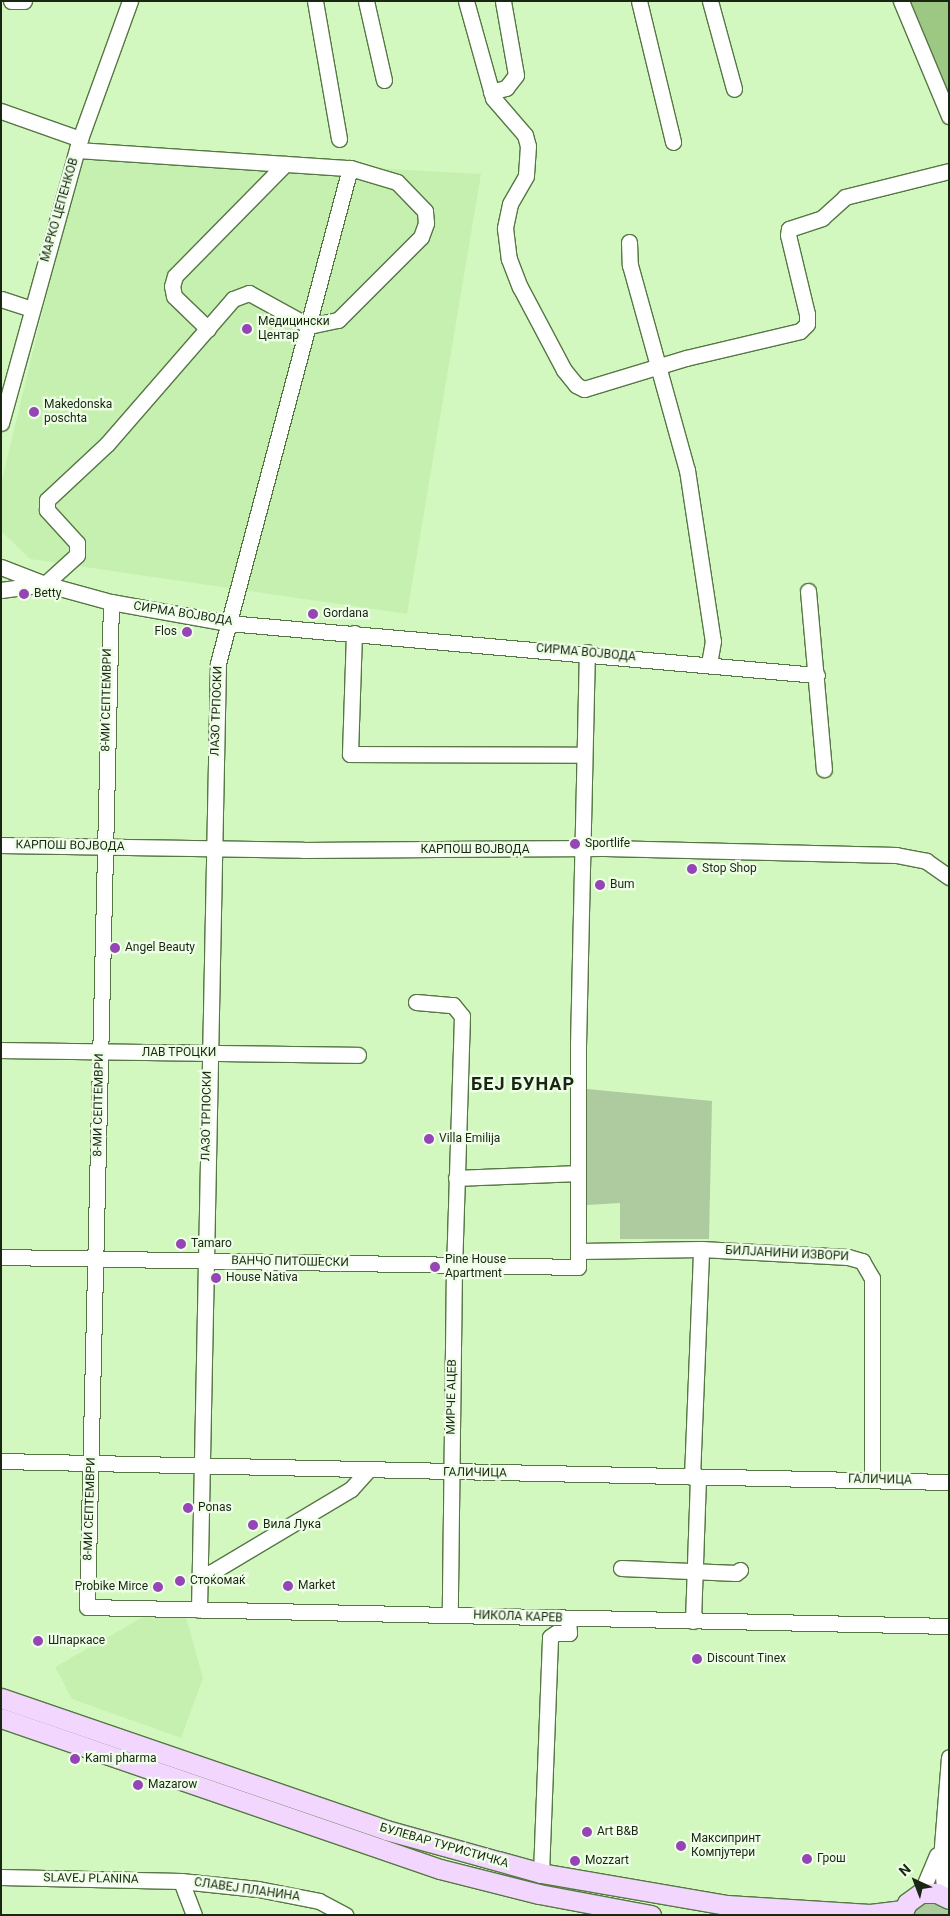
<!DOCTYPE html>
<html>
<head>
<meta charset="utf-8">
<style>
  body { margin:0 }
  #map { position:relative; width:950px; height:1916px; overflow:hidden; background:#d2f8bf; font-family:Roboto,sans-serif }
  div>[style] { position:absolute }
  .built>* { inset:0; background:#c6f0b0 }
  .green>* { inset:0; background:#aeca9f }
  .forest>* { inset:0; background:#9cc884 }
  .roads { filter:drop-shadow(1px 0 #567744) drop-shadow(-1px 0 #567744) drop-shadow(0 1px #567744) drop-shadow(0 -1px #567744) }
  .minor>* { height:15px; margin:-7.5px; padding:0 7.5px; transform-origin:7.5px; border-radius:7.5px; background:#fff }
  .major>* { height:19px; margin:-9.5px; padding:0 9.5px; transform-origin:9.5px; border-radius:9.5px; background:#f2d6fe }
  .dots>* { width:14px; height:14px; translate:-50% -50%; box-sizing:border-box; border:2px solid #eefee7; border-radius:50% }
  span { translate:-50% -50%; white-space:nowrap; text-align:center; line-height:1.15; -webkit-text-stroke:4.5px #eefee7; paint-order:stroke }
  .street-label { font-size:12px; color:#192712 }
  .poi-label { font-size:12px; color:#192712 }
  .left { translate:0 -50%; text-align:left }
  .right { translate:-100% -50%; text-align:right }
  .district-label { font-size:18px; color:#192712; font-weight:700; letter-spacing:1px }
  .frame { position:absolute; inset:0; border:2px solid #192712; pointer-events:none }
  .north { position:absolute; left:890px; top:1856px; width:50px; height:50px; -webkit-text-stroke:4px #eefee7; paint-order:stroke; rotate:317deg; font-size:14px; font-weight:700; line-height:20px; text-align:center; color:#192712 }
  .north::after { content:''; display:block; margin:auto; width:18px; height:22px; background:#192712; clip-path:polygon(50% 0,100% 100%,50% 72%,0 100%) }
</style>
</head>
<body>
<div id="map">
  <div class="built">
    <i style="clip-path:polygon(81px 152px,481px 174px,407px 614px,30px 559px,1px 531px,1px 484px)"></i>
    <i style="clip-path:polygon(157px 1609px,184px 1610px,203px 1678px,181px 1738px,72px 1699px,55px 1667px)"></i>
  </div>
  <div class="green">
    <i style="clip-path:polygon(587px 1089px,712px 1101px,709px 1239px,620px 1239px,620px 1203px,587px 1205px)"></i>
    <i style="clip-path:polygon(925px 1900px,946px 1905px,949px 1915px,909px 1915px)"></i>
  </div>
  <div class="forest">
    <i style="clip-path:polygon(901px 1px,949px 1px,949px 116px)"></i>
  </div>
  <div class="roads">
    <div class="minor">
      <i style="left:11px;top:1px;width:13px"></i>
      <i style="left:315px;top:1px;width:140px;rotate:80.1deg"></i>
      <i style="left:366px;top:1px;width:81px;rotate:77.2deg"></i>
      <i style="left:466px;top:1px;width:101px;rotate:74.4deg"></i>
      <i style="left:493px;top:98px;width:49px;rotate:49.1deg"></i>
      <i style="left:525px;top:135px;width:11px;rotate:75deg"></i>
      <i style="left:528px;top:146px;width:30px;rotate:94deg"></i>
      <i style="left:526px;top:176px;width:32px;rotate:120deg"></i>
      <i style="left:510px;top:204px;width:25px;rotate:102deg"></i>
      <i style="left:505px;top:228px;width:31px;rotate:83deg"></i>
      <i style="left:509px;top:259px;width:30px;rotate:69deg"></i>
      <i style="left:520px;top:287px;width:94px;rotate:62.1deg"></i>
      <i style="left:564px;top:370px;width:19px;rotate:51deg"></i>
      <i style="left:576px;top:385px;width:9px;rotate:27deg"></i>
      <i style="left:584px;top:389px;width:107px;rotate:-16.9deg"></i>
      <i style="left:686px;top:358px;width:117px;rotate:-13.3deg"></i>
      <i style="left:800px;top:331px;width:10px;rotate:-45deg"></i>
      <i style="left:807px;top:324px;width:10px;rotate:-90deg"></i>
      <i style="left:807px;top:314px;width:81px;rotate:-103.5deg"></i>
      <i style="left:788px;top:235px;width:6px;rotate:-81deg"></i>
      <i style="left:789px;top:229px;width:35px;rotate:-18deg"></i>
      <i style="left:822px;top:218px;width:31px;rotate:-42deg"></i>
      <i style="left:845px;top:197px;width:107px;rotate:-14deg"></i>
      <i style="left:639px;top:1px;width:145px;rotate:76.4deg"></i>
      <i style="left:710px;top:1px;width:91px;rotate:74.7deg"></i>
      <i style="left:901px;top:1px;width:125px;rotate:67.3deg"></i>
      <i style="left:491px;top:92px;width:16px;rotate:-15deg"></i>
      <i style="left:506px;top:88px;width:16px;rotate:-52deg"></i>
      <i style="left:516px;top:75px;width:75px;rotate:-100deg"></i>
      <i style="left:1px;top:111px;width:84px;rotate:19.5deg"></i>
      <i style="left:77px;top:150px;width:274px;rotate:3.8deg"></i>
      <i style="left:350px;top:168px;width:512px;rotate:104.93deg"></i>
      <i style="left:218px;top:663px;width:947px;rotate:91.15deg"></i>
      <i style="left:629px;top:242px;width:23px;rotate:88deg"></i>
      <i style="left:630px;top:265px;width:213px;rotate:74.5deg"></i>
      <i style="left:687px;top:470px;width:173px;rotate:81.4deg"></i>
      <i style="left:713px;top:641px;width:23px;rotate:100deg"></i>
      <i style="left:1px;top:299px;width:32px;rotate:18deg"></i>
      <i style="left:208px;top:329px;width:47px;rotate:-135.9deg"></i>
      <i style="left:174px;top:296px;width:10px;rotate:-101deg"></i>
      <i style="left:172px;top:286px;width:10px;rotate:-73deg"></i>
      <i style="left:175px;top:276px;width:157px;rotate:-45.5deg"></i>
      <i style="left:1px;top:423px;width:295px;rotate:-74.5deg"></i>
      <i style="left:80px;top:139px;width:147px;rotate:-70.1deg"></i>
      <i style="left:1px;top:567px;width:47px;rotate:21.1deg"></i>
      <i style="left:45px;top:584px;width:68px;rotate:15.3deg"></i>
      <i style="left:111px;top:602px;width:119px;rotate:10.2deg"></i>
      <i style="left:228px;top:623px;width:591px;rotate:5.05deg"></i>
      <i style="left:1px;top:590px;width:44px;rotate:-7.8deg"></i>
      <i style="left:45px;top:584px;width:43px;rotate:-42.2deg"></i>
      <i style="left:77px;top:555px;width:12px;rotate:-90deg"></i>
      <i style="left:77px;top:543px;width:45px;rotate:-132.3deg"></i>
      <i style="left:47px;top:510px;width:10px;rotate:-90deg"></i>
      <i style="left:47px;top:500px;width:82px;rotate:-43deg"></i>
      <i style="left:107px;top:444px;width:192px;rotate:-49deg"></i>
      <i style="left:233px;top:299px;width:17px;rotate:-21deg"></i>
      <i style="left:249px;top:293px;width:68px;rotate:28.8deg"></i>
      <i style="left:309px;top:326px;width:30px;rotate:-12deg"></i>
      <i style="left:338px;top:320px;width:117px;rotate:-45deg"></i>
      <i style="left:421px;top:237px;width:15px;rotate:-70deg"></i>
      <i style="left:426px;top:223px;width:12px;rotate:-95deg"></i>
      <i style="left:425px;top:211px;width:40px;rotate:-134deg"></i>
      <i style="left:397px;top:182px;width:49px;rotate:-163.4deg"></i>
      <i style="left:808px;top:591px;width:179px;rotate:84.9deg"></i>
      <i style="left:111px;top:602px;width:1005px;rotate:91.37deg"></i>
      <i style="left:87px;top:1607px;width:862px;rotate:1.26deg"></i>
      <i style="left:354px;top:633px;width:121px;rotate:91.9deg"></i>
      <i style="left:350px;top:754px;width:233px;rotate:0.2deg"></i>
      <i style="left:1px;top:845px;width:302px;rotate:0.9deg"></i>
      <i style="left:303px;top:850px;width:302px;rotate:-0.4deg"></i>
      <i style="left:605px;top:848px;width:291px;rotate:1.4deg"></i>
      <i style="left:896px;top:855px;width:31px;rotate:11deg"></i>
      <i style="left:926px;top:861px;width:28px;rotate:35deg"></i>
      <i style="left:416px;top:1002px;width:37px;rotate:5deg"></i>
      <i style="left:453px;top:1005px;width:14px;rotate:51deg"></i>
      <i style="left:462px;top:1016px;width:250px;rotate:91.8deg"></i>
      <i style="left:454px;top:1266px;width:349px;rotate:90.7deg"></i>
      <i style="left:1px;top:1050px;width:357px;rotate:0.8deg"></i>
      <i style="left:456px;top:1178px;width:122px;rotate:-2.3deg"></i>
      <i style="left:580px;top:1251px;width:121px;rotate:-0.9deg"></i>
      <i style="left:701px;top:1249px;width:147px;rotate:3.1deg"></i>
      <i style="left:848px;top:1257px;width:15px;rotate:16deg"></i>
      <i style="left:862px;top:1261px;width:20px;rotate:60deg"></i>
      <i style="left:872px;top:1278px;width:202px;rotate:90deg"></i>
      <i style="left:1px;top:1257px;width:577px;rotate:0.99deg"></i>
      <i style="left:578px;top:1267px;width:222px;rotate:-90deg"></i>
      <i style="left:578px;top:1045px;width:393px;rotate:-88.7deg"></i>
      <i style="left:1px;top:1461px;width:948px;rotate:1.27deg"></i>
      <i style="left:692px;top:1477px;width:228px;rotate:-87.7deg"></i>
      <i style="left:621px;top:1568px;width:115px;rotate:2.5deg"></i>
      <i style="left:736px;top:1573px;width:5px;rotate:-37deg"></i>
      <i style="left:200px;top:1576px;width:13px;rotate:-18deg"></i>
      <i style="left:212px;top:1572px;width:162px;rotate:-30.8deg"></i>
      <i style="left:351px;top:1489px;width:25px;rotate:-48deg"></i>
      <i style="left:693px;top:1621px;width:144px;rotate:-88deg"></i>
      <i style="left:541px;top:1873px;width:236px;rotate:-87.8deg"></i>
      <i style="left:550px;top:1637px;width:7px;rotate:-34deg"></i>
      <i style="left:556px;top:1633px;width:13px"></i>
      <i style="left:569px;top:1633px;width:14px;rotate:-94deg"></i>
      <i style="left:1px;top:1877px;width:180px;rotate:1.3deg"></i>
      <i style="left:921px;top:1893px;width:41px;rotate:-67.2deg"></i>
      <i style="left:945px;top:1896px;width:37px;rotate:-96deg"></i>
      <i style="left:941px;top:1859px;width:102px;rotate:-85.5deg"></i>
      <i style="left:194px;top:1915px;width:36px;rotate:-111deg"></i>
      <i style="left:181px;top:1881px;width:77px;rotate:5.9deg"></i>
      <i style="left:258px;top:1889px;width:62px;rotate:11.1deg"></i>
      <i style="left:319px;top:1901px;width:30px;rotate:28deg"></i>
    </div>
    <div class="major">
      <i style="left:1px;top:1698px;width:407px;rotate:18.9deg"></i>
      <i style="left:386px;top:1830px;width:161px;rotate:15.5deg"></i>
      <i style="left:541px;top:1873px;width:189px;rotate:9.8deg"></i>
      <i style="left:727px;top:1905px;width:143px;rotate:3.6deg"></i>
      <i style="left:870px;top:1914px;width:33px;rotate:-7deg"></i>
      <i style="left:1px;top:1718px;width:464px;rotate:19deg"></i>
      <i style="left:440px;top:1869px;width:102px;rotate:14.2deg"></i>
      <i style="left:539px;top:1894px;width:114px;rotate:10.6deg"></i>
      <i style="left:902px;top:1915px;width:13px;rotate:-67deg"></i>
      <i style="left:907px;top:1903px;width:17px;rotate:-36deg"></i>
      <i style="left:921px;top:1893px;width:16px"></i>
      <i style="left:937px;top:1893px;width:13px;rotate:27deg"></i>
    </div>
  </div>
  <div class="dots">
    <i style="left:247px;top:329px;background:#9545b5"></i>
    <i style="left:34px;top:412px;background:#9545b5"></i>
    <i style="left:24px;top:594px;background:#9545b5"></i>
    <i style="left:313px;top:614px;background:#9545b5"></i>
    <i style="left:187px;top:632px;background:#9545b5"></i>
    <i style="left:575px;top:844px;background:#9545b5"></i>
    <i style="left:692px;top:869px;background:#9545b5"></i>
    <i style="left:600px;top:885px;background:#9545b5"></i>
    <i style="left:115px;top:948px;background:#9545b5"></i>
    <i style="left:429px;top:1139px;background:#9545b5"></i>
    <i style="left:181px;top:1244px;background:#9545b5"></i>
    <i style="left:435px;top:1267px;background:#9545b5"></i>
    <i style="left:216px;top:1278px;background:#9545b5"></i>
    <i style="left:188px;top:1508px;background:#9545b5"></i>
    <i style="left:253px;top:1525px;background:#9545b5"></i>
    <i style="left:180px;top:1581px;background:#9545b5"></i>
    <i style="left:288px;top:1586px;background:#9545b5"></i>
    <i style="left:158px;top:1587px;background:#9545b5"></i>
    <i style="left:38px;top:1641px;background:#9545b5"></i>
    <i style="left:697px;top:1659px;background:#9545b5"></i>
    <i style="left:75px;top:1759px;background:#9545b5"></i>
    <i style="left:138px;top:1785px;background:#9545b5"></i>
    <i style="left:587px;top:1832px;background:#9545b5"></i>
    <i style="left:681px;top:1846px;background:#9545b5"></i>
    <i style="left:807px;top:1859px;background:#9545b5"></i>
    <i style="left:575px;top:1861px;background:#9545b5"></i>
  </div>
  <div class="street-label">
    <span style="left:60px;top:210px;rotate:-74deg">МАРКО ЦЕПЕНКОВ</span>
    <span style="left:183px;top:614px;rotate:9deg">СИРМА ВОЈВОДА</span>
    <span style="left:586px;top:653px;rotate:5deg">СИРМА ВОЈВОДА</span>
    <span style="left:107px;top:700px;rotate:-89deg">8-МИ СЕПТЕМВРИ</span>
    <span style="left:217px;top:711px;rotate:-88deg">ЛАЗО ТРПОСКИ</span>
    <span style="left:70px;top:846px;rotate:1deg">КАРПОШ ВОЈВОДА</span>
    <span style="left:475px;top:850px">КАРПОШ ВОЈВОДА</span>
    <span style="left:179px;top:1053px">ЛАВ ТРОЦКИ</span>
    <span style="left:99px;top:1105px;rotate:-89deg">8-МИ СЕПТЕМВРИ</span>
    <span style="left:207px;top:1116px;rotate:-89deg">ЛАЗО ТРПОСКИ</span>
    <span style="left:787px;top:1254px;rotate:3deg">БИЛЈАНИНИ ИЗВОРИ</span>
    <span style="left:290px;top:1262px;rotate:1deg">ВАНЧО ПИТОШЕСКИ</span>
    <span style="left:452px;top:1397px;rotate:-89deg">МИРЧЕ АЦЕВ</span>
    <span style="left:475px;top:1473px;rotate:1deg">ГАЛИЧИЦА</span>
    <span style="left:880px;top:1480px;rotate:1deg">ГАЛИЧИЦА</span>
    <span style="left:90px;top:1509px;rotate:-88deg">8-МИ СЕПТЕМВРИ</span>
    <span style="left:518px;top:1617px;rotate:2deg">НИКОЛА КАРЕВ</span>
    <span style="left:444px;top:1846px;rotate:16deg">БУЛЕВАР ТУРИСТИЧКА</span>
    <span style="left:91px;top:1879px;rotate:1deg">SLAVEJ PLANINA</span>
    <span style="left:247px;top:1890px;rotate:8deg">СЛАВЕЈ ПЛАНИНА</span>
  </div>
  <div class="poi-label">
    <span class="left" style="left:258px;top:329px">Медицински<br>Центар</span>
    <span class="left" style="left:44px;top:412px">Makedonska<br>poschta</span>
    <span class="left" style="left:34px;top:594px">Betty</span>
    <span class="left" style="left:323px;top:614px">Gordana</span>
    <span class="right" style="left:177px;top:632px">Flos</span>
    <span class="left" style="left:585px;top:844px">Sportlife</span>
    <span class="left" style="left:702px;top:869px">Stop Shop</span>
    <span class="left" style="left:610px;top:885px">Bum</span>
    <span class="left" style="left:125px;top:948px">Angel Beauty</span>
    <span class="left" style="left:439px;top:1139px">Villa Emilija</span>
    <span class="left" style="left:191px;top:1244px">Tamaro</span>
    <span class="left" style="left:445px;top:1267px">Pine House<br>Apartment</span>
    <span class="left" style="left:226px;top:1278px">House Nativa</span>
    <span class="left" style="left:198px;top:1508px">Ponas</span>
    <span class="left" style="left:263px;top:1525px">Вила Лука</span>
    <span class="left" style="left:190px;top:1581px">Стоќомаќ</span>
    <span class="left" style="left:298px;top:1586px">Market</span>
    <span class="right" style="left:148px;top:1587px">Probike Mirce</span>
    <span class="left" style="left:48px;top:1641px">Шпаркасе</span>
    <span class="left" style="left:707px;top:1659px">Discount Tinex</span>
    <span class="left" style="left:85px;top:1759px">Kami pharma</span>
    <span class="left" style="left:148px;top:1785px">Mazarow</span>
    <span class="left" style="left:597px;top:1832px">Art B&amp;B</span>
    <span class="left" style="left:691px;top:1846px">Максипринт<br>Компјутери</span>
    <span class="left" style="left:817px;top:1859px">Грош</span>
    <span class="left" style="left:585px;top:1861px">Mozzart</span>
  </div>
  <div class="district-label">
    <span style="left:523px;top:1084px">БЕЈ БУНАР</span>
  </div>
  <div class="frame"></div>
  <div class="north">N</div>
</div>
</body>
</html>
